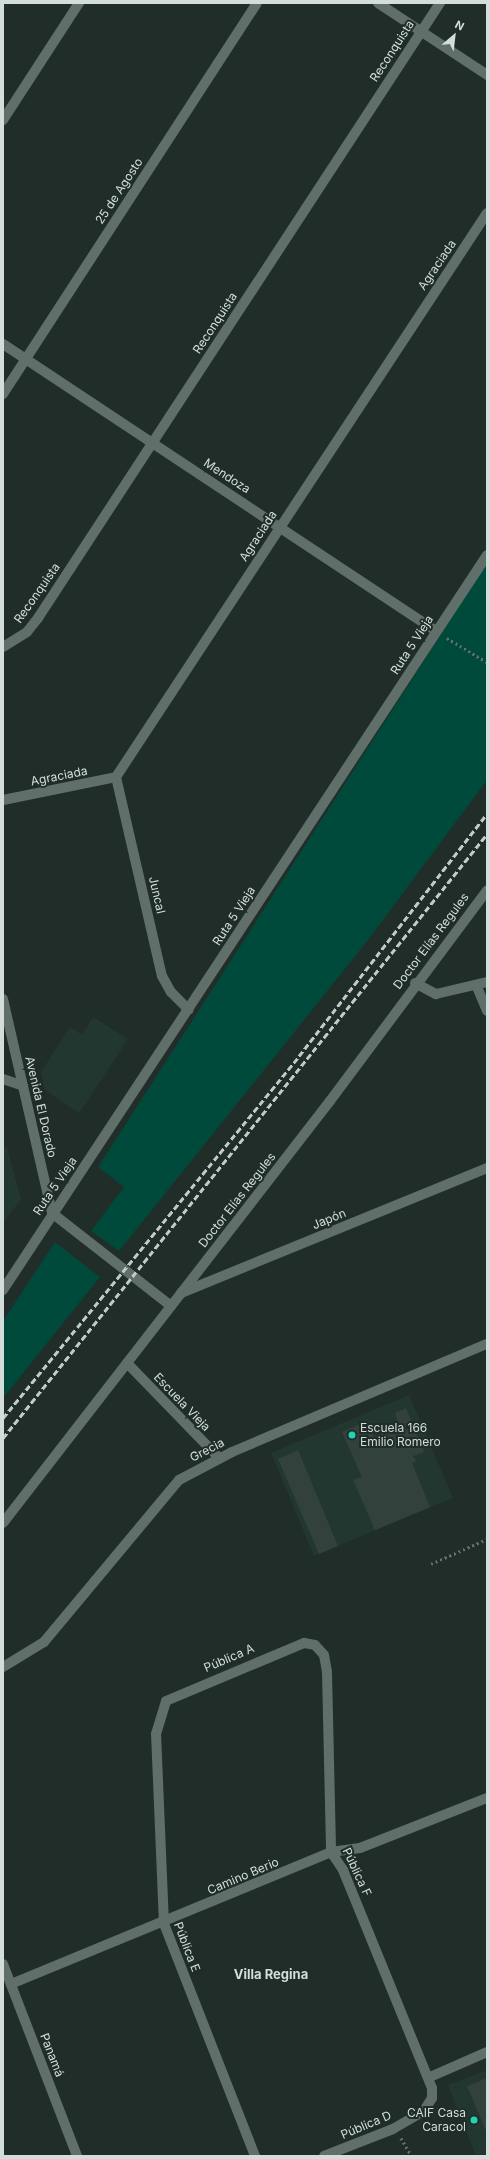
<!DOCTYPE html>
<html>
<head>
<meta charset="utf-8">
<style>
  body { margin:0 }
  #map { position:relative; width:490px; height:2159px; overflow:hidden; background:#202d29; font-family:Inter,sans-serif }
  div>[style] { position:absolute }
  .built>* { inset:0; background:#233731 }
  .green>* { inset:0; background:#004a3b }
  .building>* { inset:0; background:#33413c }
  .path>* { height:2.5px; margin-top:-1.25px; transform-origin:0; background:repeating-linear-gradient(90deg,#66716d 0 2px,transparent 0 5px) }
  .minor>* { height:10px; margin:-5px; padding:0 5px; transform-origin:5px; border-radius:5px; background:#606f6a }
  .tertiary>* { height:10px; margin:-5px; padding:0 5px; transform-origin:5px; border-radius:5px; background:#606f6a }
  .rail>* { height:3px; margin-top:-1.5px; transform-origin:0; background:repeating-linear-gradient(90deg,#c2cbc8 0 6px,transparent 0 9px) }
  .dots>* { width:11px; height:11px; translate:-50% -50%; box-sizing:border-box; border:2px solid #202d29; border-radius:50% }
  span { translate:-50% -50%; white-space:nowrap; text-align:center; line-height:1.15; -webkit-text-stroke:4px #202d29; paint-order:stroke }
  .street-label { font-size:12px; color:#d4ddda }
  .poi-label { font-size:12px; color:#d4ddda }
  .left { translate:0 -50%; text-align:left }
  .right { translate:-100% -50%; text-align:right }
  .neighbourhood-label { font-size:13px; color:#d4ddda; font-weight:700 }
  .frame { position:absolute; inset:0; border:4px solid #d4ddda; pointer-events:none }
  .north { position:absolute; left:434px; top:16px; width:40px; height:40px; -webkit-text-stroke:3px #202d29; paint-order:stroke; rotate:28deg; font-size:11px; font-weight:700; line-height:16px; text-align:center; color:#d4ddda }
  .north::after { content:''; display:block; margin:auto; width:14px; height:18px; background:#d4ddda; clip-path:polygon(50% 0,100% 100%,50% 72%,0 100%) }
</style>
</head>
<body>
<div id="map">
  <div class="built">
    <i style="clip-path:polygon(93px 1017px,128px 1039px,79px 1113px,45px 1090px,41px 1072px,70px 1027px,82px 1035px)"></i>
    <i style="clip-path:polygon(7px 1148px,21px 1199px,3px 1223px,3px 1149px)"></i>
    <i style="clip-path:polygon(409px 1395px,453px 1498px,314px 1556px,271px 1453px)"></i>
    <i style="clip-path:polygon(487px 2070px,487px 2156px,476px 2156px,448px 2085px)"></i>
  </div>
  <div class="green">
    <i style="clip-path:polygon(487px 563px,487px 780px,368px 940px,119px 1251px,91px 1231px,124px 1187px,98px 1167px)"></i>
    <i style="clip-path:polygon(55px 1242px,100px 1277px,3px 1398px,3px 1321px)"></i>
  </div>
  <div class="building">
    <i style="clip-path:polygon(406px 1408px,424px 1452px,413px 1456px,416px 1461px,412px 1463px,430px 1507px,375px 1530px,353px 1480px,362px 1477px,342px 1432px,368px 1421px,374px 1437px,400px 1426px,395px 1413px)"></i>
    <i style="clip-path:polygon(298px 1450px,338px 1546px,319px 1554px,278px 1459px)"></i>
    <i style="clip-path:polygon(487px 2078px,487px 2131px,486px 2131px,467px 2086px)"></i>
  </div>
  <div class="path">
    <i style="left:447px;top:638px;width:47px;rotate:31deg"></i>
    <i style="left:431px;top:1564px;width:61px;rotate:-24.1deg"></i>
    <i style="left:401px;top:2138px;width:21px;rotate:59deg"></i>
  </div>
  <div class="minor">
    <i style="left:378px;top:3px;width:131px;rotate:33.4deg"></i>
    <i style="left:3px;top:120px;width:140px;rotate:-57deg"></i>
    <i style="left:3px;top:344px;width:519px;rotate:33.54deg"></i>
    <i style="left:3px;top:394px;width:466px;rotate:-57deg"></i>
    <i style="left:3px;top:647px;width:28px;rotate:-32deg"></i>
    <i style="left:27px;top:632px;width:18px;rotate:-52deg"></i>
    <i style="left:38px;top:618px;width:735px;rotate:-56.83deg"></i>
    <i style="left:116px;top:777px;width:204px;rotate:77deg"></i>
    <i style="left:162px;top:976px;width:18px;rotate:61deg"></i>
    <i style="left:171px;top:992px;width:25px;rotate:45deg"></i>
    <i style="left:3px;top:800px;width:115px;rotate:-11.5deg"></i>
    <i style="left:116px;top:777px;width:675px;rotate:-56.66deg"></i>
    <i style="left:415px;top:983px;width:24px;rotate:28deg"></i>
    <i style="left:436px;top:994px;width:52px;rotate:-13.2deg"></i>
    <i style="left:477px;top:987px;width:26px;rotate:67deg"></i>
    <i style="left:3px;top:1079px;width:21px;rotate:19deg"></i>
    <i style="left:181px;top:1293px;width:331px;rotate:-22.2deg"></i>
    <i style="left:127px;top:1363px;width:132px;rotate:45.9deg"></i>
    <i style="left:3px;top:1667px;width:48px;rotate:-31.4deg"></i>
    <i style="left:44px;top:1642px;width:211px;rotate:-50.2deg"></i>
    <i style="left:179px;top:1480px;width:60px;rotate:-27.8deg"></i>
    <i style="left:232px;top:1452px;width:277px;rotate:-23deg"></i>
    <i style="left:3px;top:1964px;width:206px;rotate:68.9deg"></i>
    <i style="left:11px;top:1984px;width:346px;rotate:-22.4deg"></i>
    <i style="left:331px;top:1852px;width:29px;rotate:-8deg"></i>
    <i style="left:360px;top:1848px;width:136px;rotate:-21.5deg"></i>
    <i style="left:430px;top:2077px;width:62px;rotate:-23.7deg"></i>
    <i style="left:255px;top:2156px;width:249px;rotate:-111.4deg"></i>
    <i style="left:164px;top:1924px;width:190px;rotate:-92.4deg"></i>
    <i style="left:156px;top:1734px;width:34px;rotate:-73deg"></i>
    <i style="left:166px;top:1701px;width:150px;rotate:-22.8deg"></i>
    <i style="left:304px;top:1643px;width:11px;rotate:10deg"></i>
    <i style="left:315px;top:1645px;width:13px;rotate:48deg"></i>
    <i style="left:324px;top:1655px;width:17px;rotate:80deg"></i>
    <i style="left:327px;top:1672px;width:180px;rotate:88.7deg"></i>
    <i style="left:331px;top:1852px;width:22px;rotate:56deg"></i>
    <i style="left:343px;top:1870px;width:235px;rotate:67.8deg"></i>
    <i style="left:432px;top:2088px;width:10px;rotate:90deg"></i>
    <i style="left:432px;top:2098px;width:15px;rotate:122deg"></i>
    <i style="left:424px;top:2111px;width:36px;rotate:150deg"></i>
    <i style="left:393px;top:2129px;width:74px;rotate:158.6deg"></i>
  </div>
  <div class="tertiary">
    <i style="left:3px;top:999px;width:220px;rotate:77.1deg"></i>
    <i style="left:52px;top:1213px;width:151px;rotate:38deg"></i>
    <i style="left:3px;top:1290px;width:880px;rotate:-56.63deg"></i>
    <i style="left:3px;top:1523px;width:534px;rotate:-52.23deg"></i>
    <i style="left:330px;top:1101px;width:263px;rotate:-53.3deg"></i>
  </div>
  <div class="rail">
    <i style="left:3px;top:1418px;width:468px;rotate:-50.7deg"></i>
    <i style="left:299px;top:1056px;width:306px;rotate:-52.2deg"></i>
    <i style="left:3px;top:1438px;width:774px;rotate:-51.29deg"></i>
  </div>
  <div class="dots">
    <i style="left:352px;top:1435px;background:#1fd5b0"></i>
    <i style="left:474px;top:2120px;background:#1fd5b0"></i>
  </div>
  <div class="street-label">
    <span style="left:392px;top:51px;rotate:-57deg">Reconquista</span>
    <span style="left:119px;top:191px;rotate:-57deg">25 de Agosto</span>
    <span style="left:437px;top:265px;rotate:-56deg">Agraciada</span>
    <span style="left:215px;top:323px;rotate:-57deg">Reconquista</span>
    <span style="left:227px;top:476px;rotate:33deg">Mendoza</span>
    <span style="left:258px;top:536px;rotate:-57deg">Agraciada</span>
    <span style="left:37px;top:593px;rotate:-55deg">Reconquista</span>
    <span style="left:412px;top:645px;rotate:-57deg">Ruta 5 Vieja</span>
    <span style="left:59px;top:776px;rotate:-11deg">Agraciada</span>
    <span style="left:157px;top:895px;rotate:77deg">Juncal</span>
    <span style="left:234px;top:916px;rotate:-57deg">Ruta 5 Vieja</span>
    <span style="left:431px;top:941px;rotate:-53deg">Doctor Elías Regules</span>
    <span style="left:41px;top:1107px;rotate:77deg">Avenida El Dorado</span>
    <span style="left:55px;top:1186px;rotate:-56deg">Ruta 5 Vieja</span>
    <span style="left:237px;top:1200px;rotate:-52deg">Doctor Elías Regules</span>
    <span style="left:329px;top:1219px;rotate:-22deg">Japón</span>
    <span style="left:182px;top:1402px;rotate:46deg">Escuela Vieja</span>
    <span style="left:207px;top:1450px;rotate:-27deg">Grecia</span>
    <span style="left:229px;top:1658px;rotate:-23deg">Pública A</span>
    <span style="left:357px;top:1872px;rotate:65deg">Pública F</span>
    <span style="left:243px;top:1876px;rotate:-23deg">Camino Berio</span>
    <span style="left:187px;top:1947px;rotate:69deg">Pública E</span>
    <span style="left:52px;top:2055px;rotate:69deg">Panamá</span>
    <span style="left:366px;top:2125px;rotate:-23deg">Pública D</span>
  </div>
  <div class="poi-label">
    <span class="left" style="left:360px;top:1435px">Escuela 166<br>Emilio Romero</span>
    <span class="right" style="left:466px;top:2120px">CAIF Casa<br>Caracol</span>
  </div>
  <div class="neighbourhood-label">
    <span style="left:271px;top:1974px">Villa Regina</span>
  </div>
  <div class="frame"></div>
  <div class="north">N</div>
</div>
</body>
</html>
